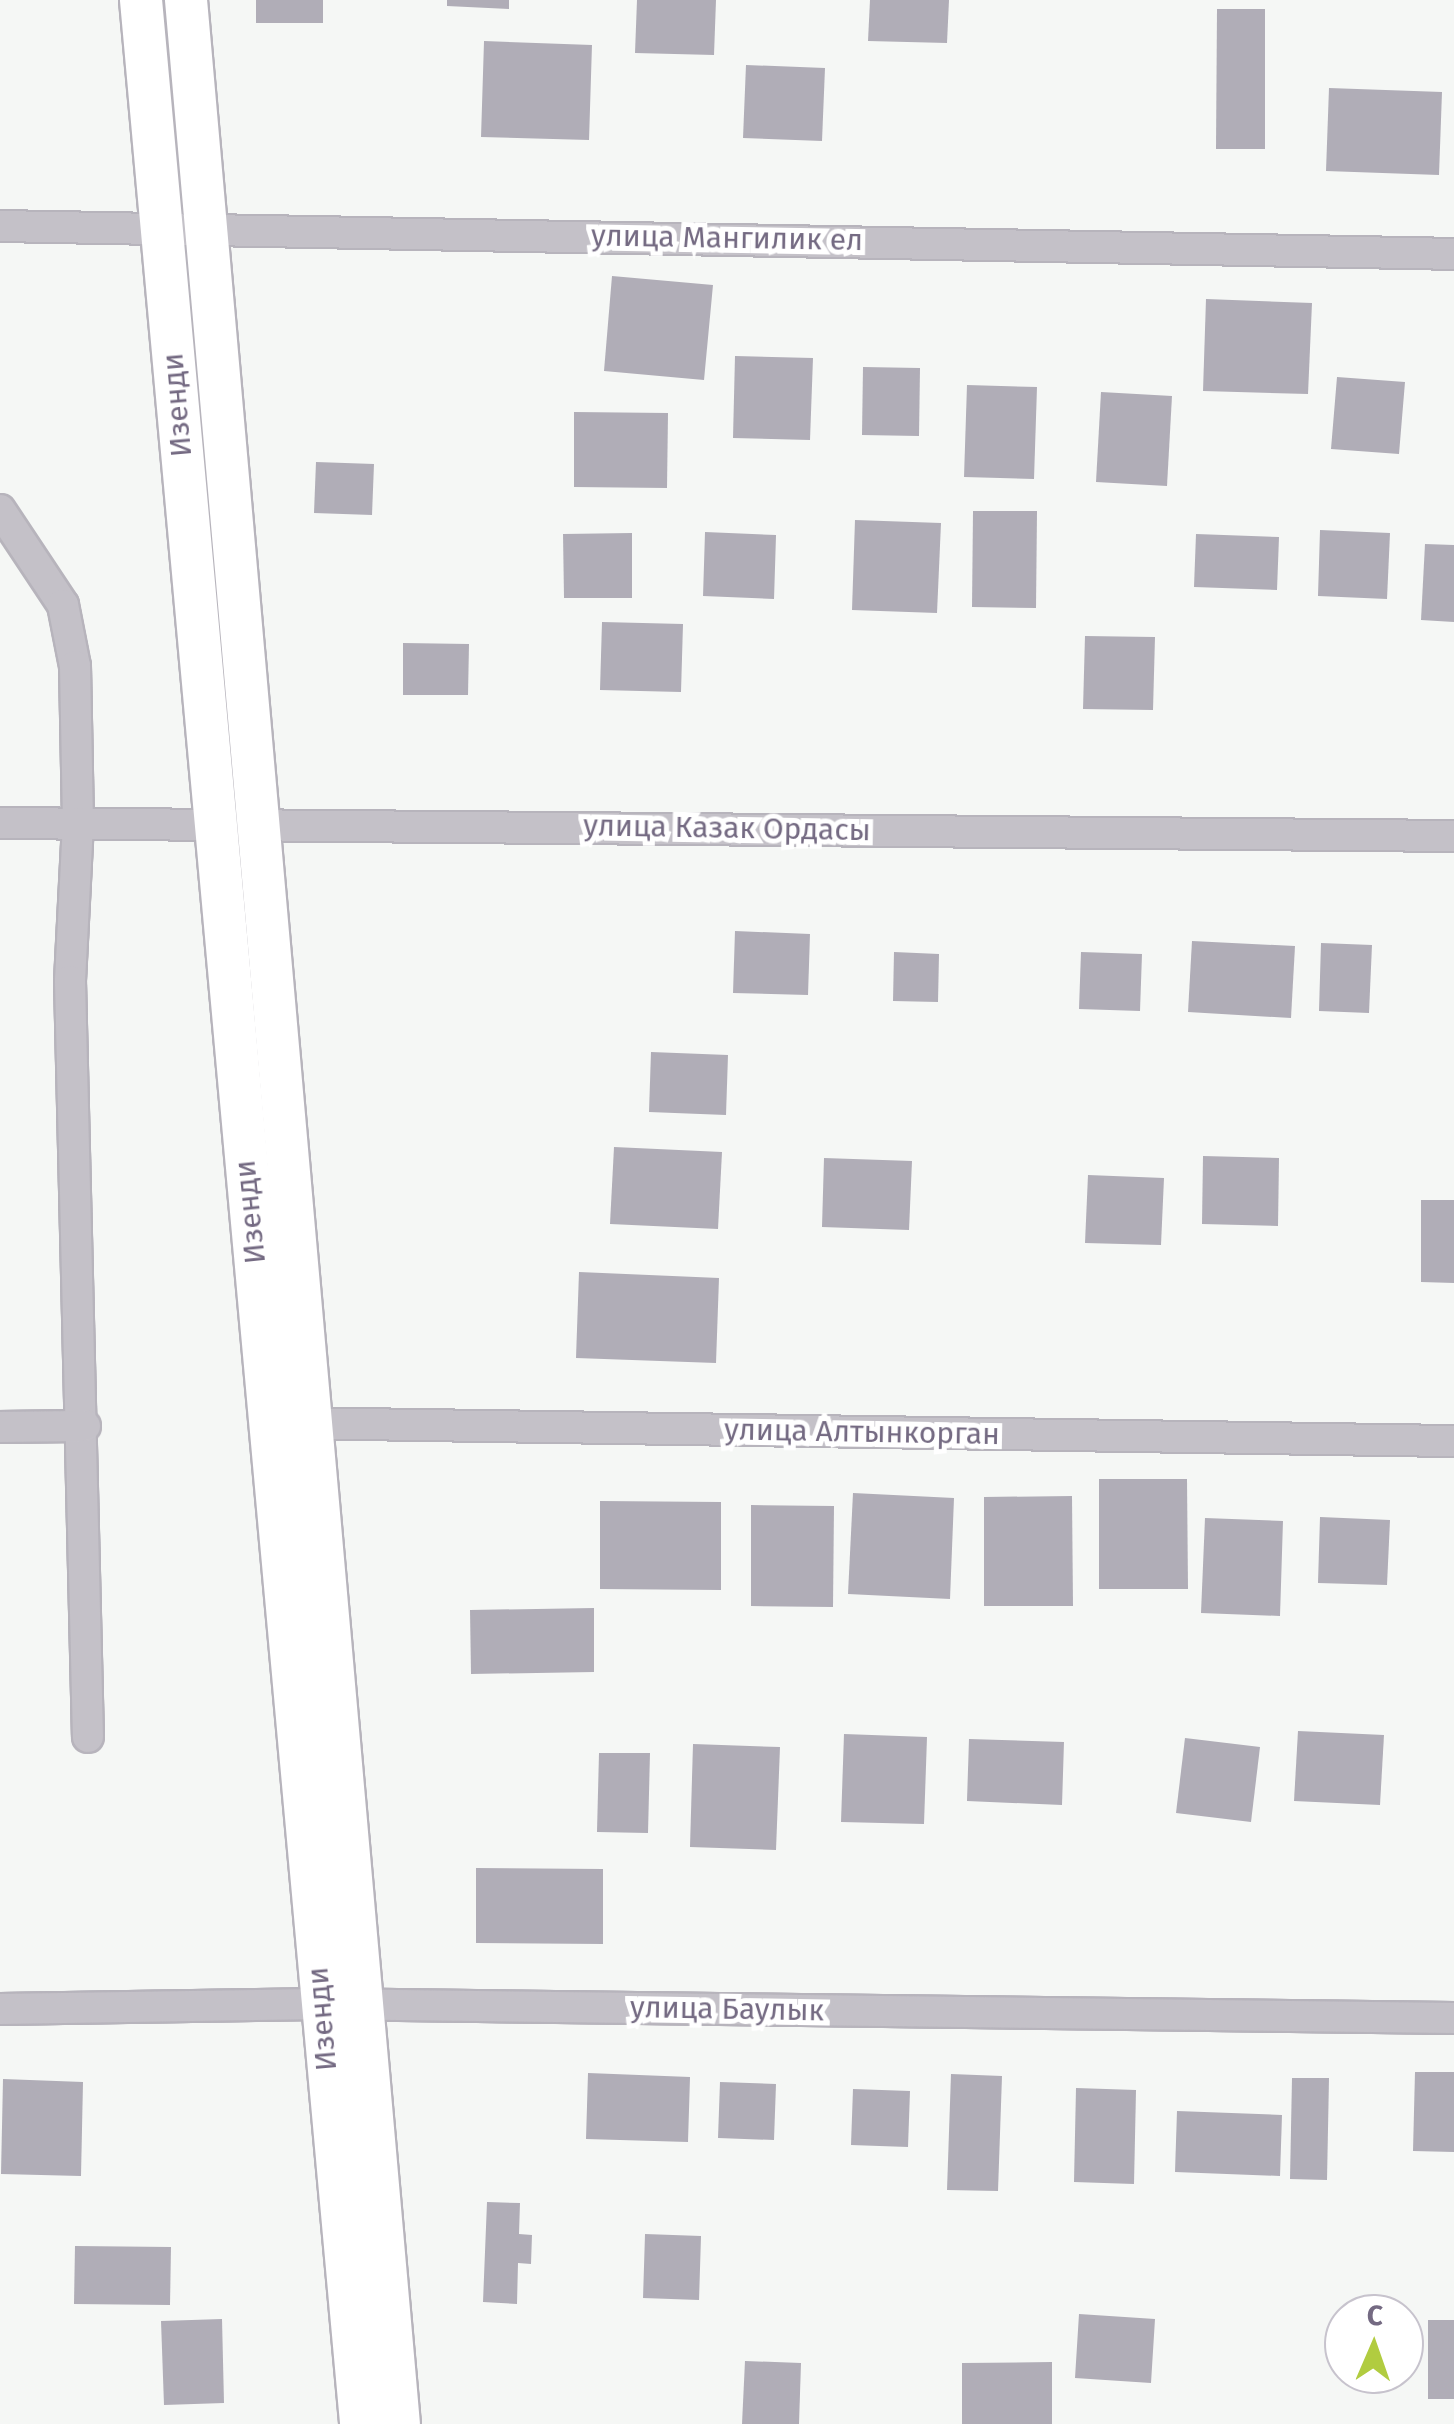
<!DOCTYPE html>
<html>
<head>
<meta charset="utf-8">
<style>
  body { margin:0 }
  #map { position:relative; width:1454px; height:2424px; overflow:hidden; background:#f5f7f5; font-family:"Fira Sans",sans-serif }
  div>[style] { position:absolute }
  .building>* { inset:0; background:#b0adb7 }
  .roads { filter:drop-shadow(2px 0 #b7b4bc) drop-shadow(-2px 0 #b7b4bc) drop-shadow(0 2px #b7b4bc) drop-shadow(0 -2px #b7b4bc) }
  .street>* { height:30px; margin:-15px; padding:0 15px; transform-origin:15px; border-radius:15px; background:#c4c1c8 }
  .secondary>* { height:42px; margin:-21px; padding:0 21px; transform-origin:21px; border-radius:21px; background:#fff }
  span { translate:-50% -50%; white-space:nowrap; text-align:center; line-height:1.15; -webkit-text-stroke:10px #fff; paint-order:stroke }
  .street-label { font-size:30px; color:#746a82 }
  .north { position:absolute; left:1324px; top:2294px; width:100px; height:100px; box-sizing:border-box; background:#fff; border:2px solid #c7c3cd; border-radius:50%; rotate:2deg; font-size:28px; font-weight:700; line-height:40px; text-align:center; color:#746a82 }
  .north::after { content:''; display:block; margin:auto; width:35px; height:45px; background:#b1cc40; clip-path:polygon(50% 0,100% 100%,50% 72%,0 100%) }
</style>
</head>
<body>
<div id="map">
  <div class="building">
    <i style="clip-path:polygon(256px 0,323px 0,323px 23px,256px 23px)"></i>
    <i style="clip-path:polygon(447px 0,509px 0,509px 9px,447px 6px)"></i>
    <i style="clip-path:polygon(637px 0,716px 0,714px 55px,635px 53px)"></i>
    <i style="clip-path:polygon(870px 0,949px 0,947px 43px,868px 41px)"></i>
    <i style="clip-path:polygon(1217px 9px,1265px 9px,1265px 149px,1216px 149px)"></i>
    <i style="clip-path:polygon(484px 41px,592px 45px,589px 140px,481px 137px)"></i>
    <i style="clip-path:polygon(746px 65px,825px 68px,822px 141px,743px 138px)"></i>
    <i style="clip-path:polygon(1329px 88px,1442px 92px,1439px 175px,1326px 171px)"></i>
    <i style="clip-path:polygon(612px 276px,713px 285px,704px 380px,604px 371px)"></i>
    <i style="clip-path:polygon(1206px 299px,1312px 303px,1308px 394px,1203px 391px)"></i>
    <i style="clip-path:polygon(735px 356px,813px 358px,810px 440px,733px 438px)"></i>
    <i style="clip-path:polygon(863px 367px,920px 368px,919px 436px,862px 435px)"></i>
    <i style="clip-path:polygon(1337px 377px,1405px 382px,1399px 454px,1331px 449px)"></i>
    <i style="clip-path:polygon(967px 385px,1037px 387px,1034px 479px,964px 477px)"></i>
    <i style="clip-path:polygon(1101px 392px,1172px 396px,1167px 486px,1096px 482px)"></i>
    <i style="clip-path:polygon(574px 412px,668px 413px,667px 488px,574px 487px)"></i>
    <i style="clip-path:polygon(316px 462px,374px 464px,372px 515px,314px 513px)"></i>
    <i style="clip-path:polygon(973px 511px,1037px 511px,1036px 608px,972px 607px)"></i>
    <i style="clip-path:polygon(855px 520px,941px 523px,937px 613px,852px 610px)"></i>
    <i style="clip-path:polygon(1320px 530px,1390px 533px,1387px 599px,1318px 596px)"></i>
    <i style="clip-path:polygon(705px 532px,776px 535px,774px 599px,703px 596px)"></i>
    <i style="clip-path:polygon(632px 533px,632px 598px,564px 598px,563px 534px)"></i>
    <i style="clip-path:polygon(1196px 534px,1279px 537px,1277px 590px,1194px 587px)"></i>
    <i style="clip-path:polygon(1425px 544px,1454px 545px,1454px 622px,1421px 620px)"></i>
    <i style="clip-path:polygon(602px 622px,683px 624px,681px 692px,600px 690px)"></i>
    <i style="clip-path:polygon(1085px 636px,1155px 637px,1153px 710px,1083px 709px)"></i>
    <i style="clip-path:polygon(403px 643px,469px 644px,468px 695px,403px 695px)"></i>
    <i style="clip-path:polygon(735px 931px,810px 934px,808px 995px,733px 993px)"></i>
    <i style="clip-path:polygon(1192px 941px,1295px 946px,1291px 1018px,1188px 1012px)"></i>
    <i style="clip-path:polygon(1321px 943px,1372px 945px,1369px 1013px,1319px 1011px)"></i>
    <i style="clip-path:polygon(894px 952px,939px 954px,938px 1002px,893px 1001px)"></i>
    <i style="clip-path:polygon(1081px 952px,1142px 954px,1140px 1011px,1079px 1009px)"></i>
    <i style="clip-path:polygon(651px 1052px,728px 1055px,726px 1115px,649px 1112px)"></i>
    <i style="clip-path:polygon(614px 1147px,722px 1152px,718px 1229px,610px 1224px)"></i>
    <i style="clip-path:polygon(1203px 1156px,1279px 1158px,1278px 1226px,1202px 1224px)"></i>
    <i style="clip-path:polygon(824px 1158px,912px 1161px,909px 1230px,822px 1227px)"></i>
    <i style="clip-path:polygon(1088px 1175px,1164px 1178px,1161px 1245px,1085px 1243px)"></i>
    <i style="clip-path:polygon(1421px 1200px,1454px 1200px,1454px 1283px,1421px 1282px)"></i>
    <i style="clip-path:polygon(579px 1272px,719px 1278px,716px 1363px,576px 1358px)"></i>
    <i style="clip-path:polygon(1099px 1479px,1187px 1479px,1188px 1589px,1099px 1589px)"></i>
    <i style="clip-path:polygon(853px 1493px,954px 1498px,950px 1599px,848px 1594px)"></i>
    <i style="clip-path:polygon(1072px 1496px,1073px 1606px,984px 1606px,984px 1497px)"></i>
    <i style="clip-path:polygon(600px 1501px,721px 1502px,721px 1590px,600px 1589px)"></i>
    <i style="clip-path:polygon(751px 1505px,834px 1506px,833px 1607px,751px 1606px)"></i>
    <i style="clip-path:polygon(1320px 1517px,1390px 1520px,1387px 1585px,1318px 1583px)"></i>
    <i style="clip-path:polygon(1205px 1518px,1283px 1521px,1280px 1616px,1201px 1613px)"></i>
    <i style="clip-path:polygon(594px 1608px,594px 1672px,471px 1674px,470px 1610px)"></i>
    <i style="clip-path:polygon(1298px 1731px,1384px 1735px,1380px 1805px,1294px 1801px)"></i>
    <i style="clip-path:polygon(844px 1734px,927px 1737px,924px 1824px,841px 1822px)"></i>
    <i style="clip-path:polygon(1185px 1738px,1260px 1747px,1251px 1822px,1176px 1813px)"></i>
    <i style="clip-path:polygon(969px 1739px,1064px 1742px,1062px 1805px,967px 1801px)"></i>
    <i style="clip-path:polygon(693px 1744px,780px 1747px,776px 1850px,690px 1847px)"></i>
    <i style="clip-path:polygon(599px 1753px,650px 1753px,648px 1833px,597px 1832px)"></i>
    <i style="clip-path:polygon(476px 1868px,603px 1869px,603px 1944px,476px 1943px)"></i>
    <i style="clip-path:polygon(1415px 2072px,1454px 2072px,1454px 2152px,1413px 2151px)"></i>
    <i style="clip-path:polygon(588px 2073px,690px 2077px,688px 2142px,586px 2139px)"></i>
    <i style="clip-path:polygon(951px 2074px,1002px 2076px,998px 2191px,947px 2190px)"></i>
    <i style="clip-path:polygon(1292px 2078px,1329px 2078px,1327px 2180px,1290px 2179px)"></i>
    <i style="clip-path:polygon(3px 2079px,83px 2082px,81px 2176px,1px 2174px)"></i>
    <i style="clip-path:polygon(720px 2082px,776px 2084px,774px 2140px,718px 2138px)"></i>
    <i style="clip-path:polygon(1076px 2088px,1136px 2090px,1134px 2184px,1074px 2182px)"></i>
    <i style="clip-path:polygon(853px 2089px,910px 2091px,908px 2147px,851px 2145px)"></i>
    <i style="clip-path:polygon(1177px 2111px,1282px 2115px,1280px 2176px,1175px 2172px)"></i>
    <i style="clip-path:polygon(487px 2202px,520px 2203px,519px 2234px,532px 2235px,531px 2264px,518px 2263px,517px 2304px,483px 2302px)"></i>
    <i style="clip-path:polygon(645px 2234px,701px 2236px,699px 2300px,643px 2298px)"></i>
    <i style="clip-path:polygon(75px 2246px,171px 2247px,170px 2305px,74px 2304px)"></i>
    <i style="clip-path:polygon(1079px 2314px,1155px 2319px,1151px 2383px,1075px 2378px)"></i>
    <i style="clip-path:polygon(222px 2319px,224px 2403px,164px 2405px,161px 2321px)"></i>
    <i style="clip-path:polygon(1428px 2320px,1454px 2320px,1454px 2399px,1428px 2399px)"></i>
    <i style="clip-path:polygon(745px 2361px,801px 2363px,799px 2424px,742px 2424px)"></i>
    <i style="clip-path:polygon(1052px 2362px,1052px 2424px,962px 2424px,962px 2363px)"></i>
  </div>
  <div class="roads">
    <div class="street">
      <i style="left:0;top:226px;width:1454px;rotate:1.1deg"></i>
      <i style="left:0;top:510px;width:114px;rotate:56.4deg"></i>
      <i style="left:63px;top:605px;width:62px;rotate:78.9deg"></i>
      <i style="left:75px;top:666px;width:157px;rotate:88.9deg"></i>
      <i style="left:78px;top:823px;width:158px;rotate:92.9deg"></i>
      <i style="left:70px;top:981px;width:756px;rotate:88.64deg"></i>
      <i style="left:0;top:823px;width:1454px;rotate:0.51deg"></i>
      <i style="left:292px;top:1423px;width:1162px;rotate:0.89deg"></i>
      <i style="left:0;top:1427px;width:85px;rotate:-0.7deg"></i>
      <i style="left:0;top:2009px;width:320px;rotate:-0.9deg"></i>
      <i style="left:320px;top:2004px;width:1134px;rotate:0.71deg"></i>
    </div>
    <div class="secondary">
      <i style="left:141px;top:0;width:2434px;rotate:84.81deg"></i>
      <i style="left:186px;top:0;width:2433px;rotate:84.98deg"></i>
    </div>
  </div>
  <div class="street-label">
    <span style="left:727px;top:238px;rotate:1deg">улица Мангилик ел</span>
    <span style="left:177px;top:405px;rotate:-95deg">Изенди</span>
    <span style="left:727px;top:828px;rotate:1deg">улица Казак Ордасы</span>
    <span style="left:250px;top:1212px;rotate:-96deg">Изенди</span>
    <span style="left:862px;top:1432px;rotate:1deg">улица Алтынкорган</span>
    <span style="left:727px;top:2009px;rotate:1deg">улица Баулык</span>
    <span style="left:322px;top:2019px;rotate:-95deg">Изенди</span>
  </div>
  <div class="north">С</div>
</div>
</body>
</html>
